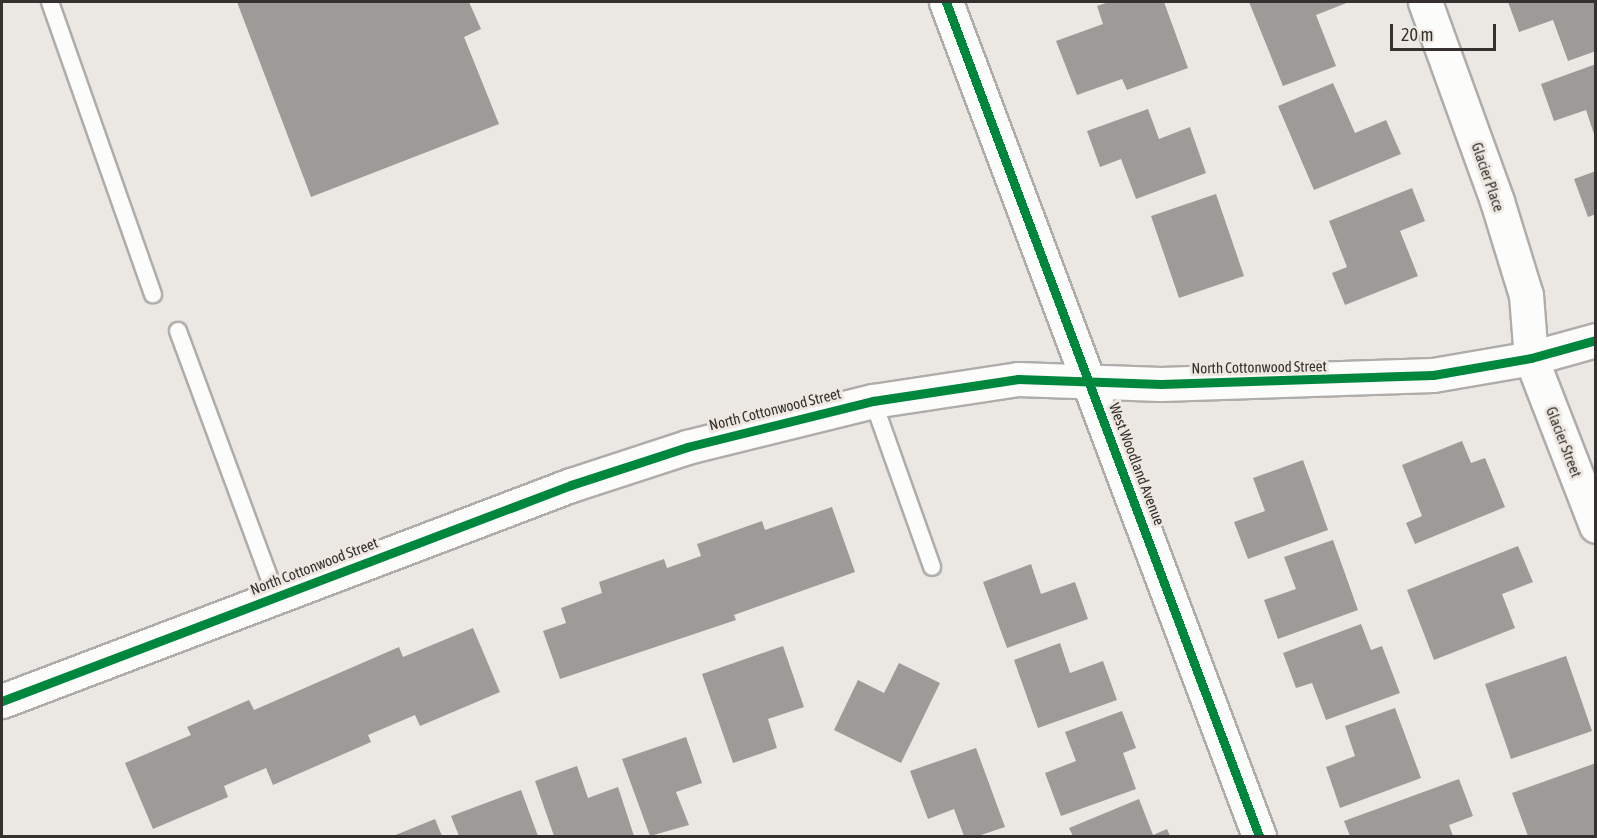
<!DOCTYPE html>
<html>
<head>
<meta charset="utf-8">
<style>
  body { margin:0 }
  #map { position:relative; width:1597px; height:838px; overflow:hidden; background:#ebe8e4; font-family:"Asap Condensed",sans-serif }
  div>[style] { position:absolute }
  .building>* { inset:0; background:#9d9a98 }
  .roads { filter:drop-shadow(2px 0 #afadaa) drop-shadow(-2px 0 #afadaa) drop-shadow(0 2px #afadaa) drop-shadow(0 -2px #afadaa) }
  .service>* { height:16px; margin:-8px; padding:0 8px; transform-origin:8px; border-radius:8px; background:#fcfcfb }
  .minor>* { height:33px; margin:-16.5px; padding:0 16.5px; transform-origin:16.5px; border-radius:16.5px; background:#fcfcfb }
  .cycleway>* { height:9px; margin:-4.5px; padding:0 4.5px; transform-origin:4.5px; border-radius:4.5px; background:#00873e }
  span { translate:-50% -50%; white-space:nowrap; text-align:center; line-height:1.15; -webkit-text-stroke:6px #eee8e1; paint-order:stroke }
  .street-label { font-size:15px; color:#34312f }
  .frame { position:absolute; inset:0; border:3px solid #34312f; pointer-events:none }
  .scale { position:absolute; left:1390px; top:24px; width:106px; height:27px; box-sizing:border-box; border:3px solid #34312f; border-top:0; padding-left:8px; font-size:18px; line-height:21px; white-space:nowrap; color:#34312f; -webkit-text-stroke:4px #eee8e1; paint-order:stroke }
</style>
</head>
<body>
<div id="map">
  <div class="building">
    <i style="clip-path:polygon(237px 2px,469px 2px,481px 29px,464px 37px,499px 124px,311px 197px)"></i>
    <i style="clip-path:polygon(1109px 2px,1164px 2px,1188px 68px,1127px 90px,1122px 79px,1077px 95px,1056px 41px,1103px 24px,1097px 6px)"></i>
    <i style="clip-path:polygon(1249px 2px,1349px 2px,1316px 15px,1336px 66px,1283px 86px)"></i>
    <i style="clip-path:polygon(1508px 2px,1596px 2px,1596px 51px,1568px 61px,1553px 20px,1519px 32px)"></i>
    <i style="clip-path:polygon(1596px 64px,1596px 137px,1595px 137px,1586px 110px,1554px 121px,1541px 84px)"></i>
    <i style="clip-path:polygon(1333px 83px,1355px 133px,1386px 120px,1401px 154px,1314px 190px,1278px 106px)"></i>
    <i style="clip-path:polygon(1148px 109px,1159px 139px,1190px 127px,1206px 173px,1136px 199px,1121px 159px,1100px 167px,1087px 131px)"></i>
    <i style="clip-path:polygon(1596px 171px,1596px 214px,1588px 217px,1574px 179px)"></i>
    <i style="clip-path:polygon(1412px 188px,1425px 221px,1400px 231px,1418px 276px,1345px 305px,1332px 273px,1347px 267px,1329px 221px)"></i>
    <i style="clip-path:polygon(1216px 194px,1244px 276px,1179px 298px,1151px 216px)"></i>
    <i style="clip-path:polygon(1462px 441px,1471px 463px,1485px 458px,1505px 507px,1415px 544px,1406px 523px,1422px 516px,1402px 465px)"></i>
    <i style="clip-path:polygon(1303px 460px,1328px 530px,1248px 559px,1234px 522px,1265px 511px,1253px 478px)"></i>
    <i style="clip-path:polygon(832px 507px,855px 572px,734px 615px,736px 620px,560px 679px,543px 631px,566px 623px,561px 608px,602px 593px,599px 582px,664px 559px,667px 568px,701px 556px,697px 544px,762px 521px,765px 530px)"></i>
    <i style="clip-path:polygon(1333px 540px,1358px 610px,1278px 639px,1264px 600px,1296px 589px,1284px 557px)"></i>
    <i style="clip-path:polygon(1518px 546px,1533px 582px,1502px 594px,1515px 628px,1434px 660px,1407px 590px)"></i>
    <i style="clip-path:polygon(1031px 564px,1041px 594px,1075px 582px,1088px 619px,1007px 648px,983px 582px)"></i>
    <i style="clip-path:polygon(1361px 624px,1371px 650px,1382px 646px,1400px 693px,1326px 720px,1312px 683px,1296px 688px,1283px 653px)"></i>
    <i style="clip-path:polygon(473px 628px,500px 692px,420px 726px,415px 715px,368px 735px,371px 742px,273px 785px,266px 768px,224px 786px,228px 797px,153px 829px,125px 763px,191px 735px,187px 727px,249px 700px,254px 710px,399px 647px,403px 657px)"></i>
    <i style="clip-path:polygon(1060px 643px,1070px 673px,1103px 661px,1117px 700px,1038px 728px,1014px 660px)"></i>
    <i style="clip-path:polygon(783px 646px,804px 707px,768px 719px,777px 748px,733px 763px,702px 674px)"></i>
    <i style="clip-path:polygon(1566px 656px,1592px 731px,1511px 759px,1485px 684px)"></i>
    <i style="clip-path:polygon(899px 663px,940px 683px,901px 763px,834px 730px,858px 680px,884px 693px)"></i>
    <i style="clip-path:polygon(1395px 708px,1421px 778px,1340px 808px,1326px 767px,1355px 756px,1345px 726px)"></i>
    <i style="clip-path:polygon(1122px 711px,1136px 748px,1123px 753px,1136px 789px,1061px 816px,1045px 773px,1076px 761px,1065px 732px)"></i>
    <i style="clip-path:polygon(686px 737px,702px 783px,676px 792px,689px 825px,650px 836px,622px 759px)"></i>
    <i style="clip-path:polygon(976px 748px,1005px 827px,978px 836px,964px 836px,954px 809px,928px 819px,910px 771px)"></i>
    <i style="clip-path:polygon(1596px 763px,1596px 836px,1528px 836px,1512px 793px)"></i>
    <i style="clip-path:polygon(577px 766px,588px 798px,618px 787px,634px 836px,554px 836px,535px 781px)"></i>
    <i style="clip-path:polygon(1459px 779px,1473px 816px,1449px 825px,1453px 836px,1350px 836px,1344px 821px)"></i>
    <i style="clip-path:polygon(521px 790px,538px 836px,459px 836px,451px 816px)"></i>
    <i style="clip-path:polygon(1139px 799px,1153px 835px,1167px 829px,1170px 836px,1073px 836px,1069px 828px)"></i>
    <i style="clip-path:polygon(435px 819px,442px 836px,393px 836px)"></i>
  </div>
  <div class="roads">
    <div class="service">
      <i style="left:50px;top:2px;width:310px;rotate:70.6deg"></i>
      <i style="left:178px;top:331px;width:283px;rotate:69.7deg"></i>
      <i style="left:873px;top:401px;width:176px;rotate:70.4deg"></i>
    </div>
    <div class="minor">
      <i style="left:946px;top:2px;width:891px;rotate:69.43deg"></i>
      <i style="left:1425px;top:2px;width:212px;rotate:70.1deg"></i>
      <i style="left:1497px;top:201px;width:98px;rotate:72.9deg"></i>
      <i style="left:1526px;top:295px;width:63px;rotate:85.5deg"></i>
      <i style="left:1531px;top:358px;width:180px;rotate:68.8deg"></i>
      <i style="left:2px;top:701px;width:609px;rotate:-20.79deg"></i>
      <i style="left:571px;top:485px;width:122px;rotate:-18.1deg"></i>
      <i style="left:687px;top:447px;width:192px;rotate:-13.9deg"></i>
      <i style="left:873px;top:401px;width:147px;rotate:-8.6deg"></i>
      <i style="left:1018px;top:379px;width:143px;rotate:2deg"></i>
      <i style="left:1161px;top:384px;width:272px;rotate:-1.9deg"></i>
      <i style="left:1433px;top:375px;width:99px;rotate:-9.8deg"></i>
      <i style="left:1531px;top:358px;width:67px;rotate:-15.5deg"></i>
    </div>
  </div>
  <div class="cycleway">
    <i style="left:946px;top:2px;width:891px;rotate:69.43deg"></i>
    <i style="left:2px;top:701px;width:609px;rotate:-20.79deg"></i>
    <i style="left:571px;top:485px;width:122px;rotate:-18.1deg"></i>
    <i style="left:687px;top:447px;width:192px;rotate:-13.9deg"></i>
    <i style="left:873px;top:401px;width:147px;rotate:-8.6deg"></i>
    <i style="left:1018px;top:379px;width:143px;rotate:2deg"></i>
    <i style="left:1161px;top:384px;width:272px;rotate:-1.9deg"></i>
    <i style="left:1433px;top:375px;width:99px;rotate:-9.8deg"></i>
    <i style="left:1531px;top:358px;width:67px;rotate:-15.5deg"></i>
  </div>
  <div class="street-label">
    <span style="left:1488px;top:177px;rotate:71deg">Glacier Place</span>
    <span style="left:1259px;top:367px;rotate:-1deg">North Cottonwood Street</span>
    <span style="left:775px;top:409px;rotate:-14deg">North Cottonwood Street</span>
    <span style="left:1564px;top:442px;rotate:69deg">Glacier Street</span>
    <span style="left:1137px;top:464px;rotate:69deg">West Woodland Avenue</span>
    <span style="left:314px;top:566px;rotate:-21deg">North Cottonwood Street</span>
  </div>
  <div class="frame"></div>
  <div class="scale">20 m</div>
</div>
</body>
</html>
